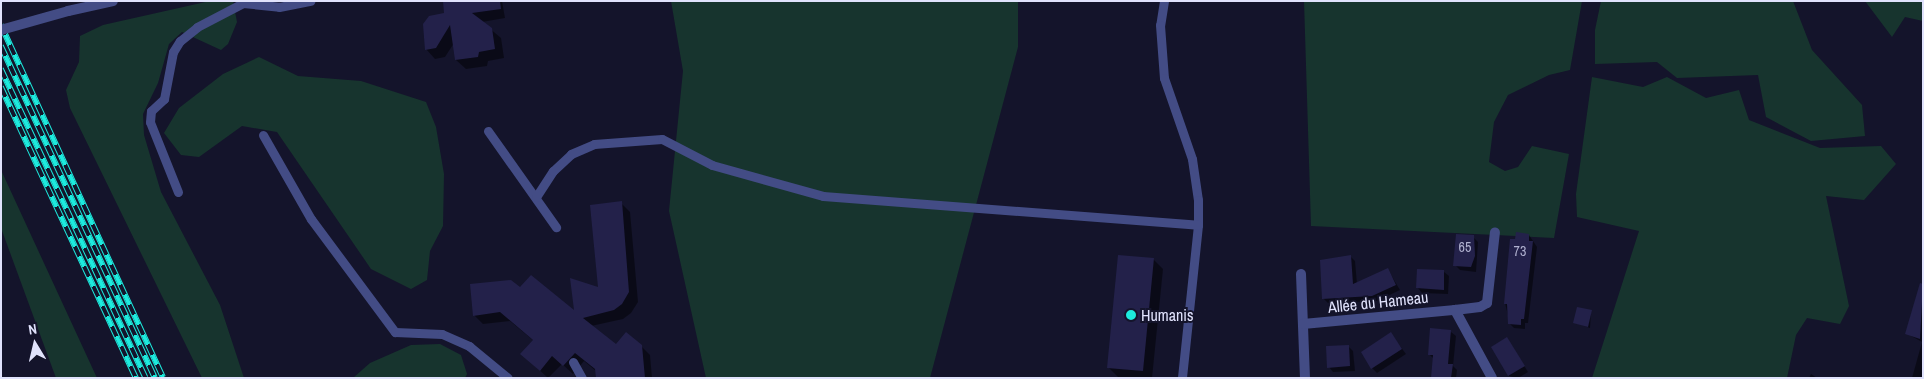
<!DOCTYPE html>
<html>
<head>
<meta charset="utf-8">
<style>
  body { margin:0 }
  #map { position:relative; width:1924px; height:379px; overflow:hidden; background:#14142b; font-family:"Archivo Narrow",sans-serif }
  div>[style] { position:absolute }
  .green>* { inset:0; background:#17342e }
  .shadow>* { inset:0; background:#0007 }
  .building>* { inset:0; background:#23214a }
  .service>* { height:9px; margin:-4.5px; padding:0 4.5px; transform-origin:4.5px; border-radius:4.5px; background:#434c85 }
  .minor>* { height:10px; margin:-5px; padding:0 5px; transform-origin:5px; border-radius:5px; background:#434c85 }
  .tertiary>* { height:10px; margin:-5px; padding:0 5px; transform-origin:5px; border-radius:5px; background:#434c85 }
  .rail>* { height:5.5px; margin-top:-2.75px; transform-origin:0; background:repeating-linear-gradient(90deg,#14142b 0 11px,#1debde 0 22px); box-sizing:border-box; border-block:1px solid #1debde }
  .tertiary-bridge>* { height:10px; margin:-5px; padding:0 5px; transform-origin:5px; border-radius:5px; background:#434c85 }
  .dots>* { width:14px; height:14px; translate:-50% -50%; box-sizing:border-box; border:2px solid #14142b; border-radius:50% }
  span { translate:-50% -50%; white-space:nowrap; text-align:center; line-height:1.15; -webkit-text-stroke:4px #14142b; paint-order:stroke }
  .number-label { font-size:14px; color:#b1b2d0 }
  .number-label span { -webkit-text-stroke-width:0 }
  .street-label { font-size:16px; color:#e0e2fc }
  .poi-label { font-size:16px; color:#e0e2fc }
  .left { translate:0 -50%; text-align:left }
  .frame { position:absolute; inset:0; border:2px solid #e0e2fc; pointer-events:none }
  .north { position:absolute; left:10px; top:319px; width:50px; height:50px; -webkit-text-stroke:4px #14142b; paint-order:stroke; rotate:351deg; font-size:14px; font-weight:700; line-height:20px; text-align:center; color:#e0e2fc }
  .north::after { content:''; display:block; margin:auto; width:18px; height:22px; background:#e0e2fc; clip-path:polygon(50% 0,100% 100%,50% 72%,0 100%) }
</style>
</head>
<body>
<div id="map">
  <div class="green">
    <i style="clip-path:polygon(210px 1px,233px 1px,237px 22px,228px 44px,221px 50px,182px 32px,169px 44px,158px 83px,143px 114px,144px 135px,161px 192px,220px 305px,244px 378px,202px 378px,70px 108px,66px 90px,79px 62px,80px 36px,103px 25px)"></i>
    <i style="clip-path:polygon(671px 1px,1018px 1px,1018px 47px,930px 378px,706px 378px,669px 211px,683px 71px)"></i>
    <i style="clip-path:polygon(1304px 1px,1582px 1px,1570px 70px,1549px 75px,1508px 95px,1494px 122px,1489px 162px,1505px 171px,1518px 167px,1532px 146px,1569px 154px,1554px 238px,1311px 226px)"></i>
    <i style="clip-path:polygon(1601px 1px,1793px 1px,1812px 50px,1862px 105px,1865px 136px,1811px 141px,1766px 117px,1758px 75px,1677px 78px,1657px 62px,1595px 64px,1595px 30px)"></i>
    <i style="clip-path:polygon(1865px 1px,1923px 1px,1923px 21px,1905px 17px,1892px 37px)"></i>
    <i style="clip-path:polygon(259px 57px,298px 76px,361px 81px,426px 102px,436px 127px,444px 174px,443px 226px,430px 251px,427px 280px,411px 289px,371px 269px,277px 132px,242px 126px,199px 157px,181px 155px,164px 133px,179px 108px,223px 74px)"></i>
    <i style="clip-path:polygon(1592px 77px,1643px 87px,1667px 77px,1706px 98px,1739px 90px,1749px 120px,1820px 148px,1881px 146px,1896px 164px,1864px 200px,1826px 196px,1849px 306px,1840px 324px,1807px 318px,1796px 335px,1787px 378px,1592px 378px,1639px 231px,1577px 217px,1576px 194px)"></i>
    <i style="clip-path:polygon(1px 170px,97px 378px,56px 378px,1px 228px)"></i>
    <i style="clip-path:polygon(440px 344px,461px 355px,467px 374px,465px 378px,353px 378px,370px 363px,411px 345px)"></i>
  </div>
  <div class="shadow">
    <i style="clip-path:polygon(444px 1px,502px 1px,505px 18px,482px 22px,501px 38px,504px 58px,488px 61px,487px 66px,466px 69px,456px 60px,454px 43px,445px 57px,435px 59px,426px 49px,446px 14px)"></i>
    <i style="clip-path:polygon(621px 203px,630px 212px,638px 302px,631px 313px,623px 319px,591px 326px,616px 346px,641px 346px,650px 355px,652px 378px,597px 378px,596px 371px,584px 361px,573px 374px,562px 364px,548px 378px,522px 354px,534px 341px,510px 321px,483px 324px,474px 315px,520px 289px,575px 313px,600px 289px)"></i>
    <i style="clip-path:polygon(1529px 235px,1537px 247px,1528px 323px,1525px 323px,1525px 329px,1514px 328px,1510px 324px,1505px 303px,1516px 241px)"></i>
    <i style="clip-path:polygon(1473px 237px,1478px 242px,1476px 272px,1460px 270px,1455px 265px)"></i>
    <i style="clip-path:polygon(1119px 256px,1154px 260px,1163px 269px,1152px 378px,1118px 377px,1109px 368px)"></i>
    <i style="clip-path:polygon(1351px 257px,1355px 261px,1357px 284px,1388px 270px,1400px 290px,1377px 301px,1328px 303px,1323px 298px)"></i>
    <i style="clip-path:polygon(1444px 272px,1449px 276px,1448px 294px,1422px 293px,1418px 288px)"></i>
    <i style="clip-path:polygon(1918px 293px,1923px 294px,1923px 378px,1912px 378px,1922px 342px,1906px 333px)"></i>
    <i style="clip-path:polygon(1591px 311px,1590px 328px,1574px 322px)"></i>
    <i style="clip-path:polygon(1451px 332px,1456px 336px,1453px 366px,1457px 370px,1456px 378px,1432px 378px,1434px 359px,1429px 354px)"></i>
    <i style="clip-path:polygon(1391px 334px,1406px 354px,1377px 373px,1372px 368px)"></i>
    <i style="clip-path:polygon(1507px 338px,1528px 372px,1518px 378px,1509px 376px,1492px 347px)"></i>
    <i style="clip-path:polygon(1348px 346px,1353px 351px,1355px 371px,1333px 372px,1329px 367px)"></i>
    <i style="clip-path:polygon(1811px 374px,1817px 378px,1809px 378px)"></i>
  </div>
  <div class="building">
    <i style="clip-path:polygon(443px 1px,500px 1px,501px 9px,472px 13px,492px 28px,495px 49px,479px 52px,478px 57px,455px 60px,450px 25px,436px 48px,425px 50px,423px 24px,429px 16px,444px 13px)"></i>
    <i style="clip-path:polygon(622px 201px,629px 292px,622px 304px,614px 310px,583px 318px,616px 344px,626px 332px,642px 345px,645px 378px,596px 378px,595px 369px,575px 353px,563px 366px,552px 356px,540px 371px,520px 354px,533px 340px,500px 312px,473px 316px,470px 284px,511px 280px,520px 287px,531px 275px,574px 310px,570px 278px,598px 287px,590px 205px)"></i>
    <i style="clip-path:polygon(1516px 232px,1529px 234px,1529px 241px,1533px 241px,1524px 319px,1521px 319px,1521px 325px,1508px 324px,1507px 304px,1504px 304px,1510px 239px,1515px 239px)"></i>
    <i style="clip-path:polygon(1456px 234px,1474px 235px,1475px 256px,1471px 267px,1453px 266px)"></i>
    <i style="clip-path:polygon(1118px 255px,1154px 258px,1143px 371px,1107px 368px)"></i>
    <i style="clip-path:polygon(1351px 255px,1353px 284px,1388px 268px,1396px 285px,1372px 296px,1322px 299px,1320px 260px)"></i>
    <i style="clip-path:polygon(1417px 269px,1444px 270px,1444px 290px,1416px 288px)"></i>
    <i style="clip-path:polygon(1920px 283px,1923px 284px,1920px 339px,1905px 334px)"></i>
    <i style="clip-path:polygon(1577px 307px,1592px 310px,1588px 327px,1573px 323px)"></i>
    <i style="clip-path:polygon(1430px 328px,1451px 330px,1448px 364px,1453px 364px,1451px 378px,1431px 378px,1433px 355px,1428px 355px)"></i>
    <i style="clip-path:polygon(1391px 332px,1402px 349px,1371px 369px,1361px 352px)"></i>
    <i style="clip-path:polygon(1507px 337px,1525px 366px,1508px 376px,1491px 347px)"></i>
    <i style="clip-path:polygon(1349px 345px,1350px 366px,1327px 368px,1326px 346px)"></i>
  </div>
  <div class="service">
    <i style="left:1164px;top:1px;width:24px;rotate:99deg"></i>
    <i style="left:1160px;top:25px;width:53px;rotate:85.7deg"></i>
    <i style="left:1164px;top:78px;width:86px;rotate:70.9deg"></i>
    <i style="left:1192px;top:159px;width:41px;rotate:81.7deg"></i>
    <i style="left:1198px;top:200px;width:25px;rotate:90deg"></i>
    <i style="left:1198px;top:225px;width:154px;rotate:96deg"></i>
    <i style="left:488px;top:131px;width:118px;rotate:54.7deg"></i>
    <i style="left:263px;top:135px;width:97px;rotate:60.3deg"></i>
    <i style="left:311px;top:219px;width:141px;rotate:53.4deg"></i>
    <i style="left:395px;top:332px;width:47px;rotate:2.4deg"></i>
    <i style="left:442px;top:334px;width:30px;rotate:24deg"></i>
    <i style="left:469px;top:346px;width:50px;rotate:39.4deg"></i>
    <i style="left:178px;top:192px;width:75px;rotate:-111.8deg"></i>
    <i style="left:150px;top:122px;width:11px;rotate:-85deg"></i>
    <i style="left:151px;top:111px;width:18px;rotate:-43deg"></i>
    <i style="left:164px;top:99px;width:48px;rotate:-79.2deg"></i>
    <i style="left:173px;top:52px;width:13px;rotate:-58deg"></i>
    <i style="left:180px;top:41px;width:22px;rotate:-39deg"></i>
    <i style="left:197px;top:27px;width:52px;rotate:-27.6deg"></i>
    <i style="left:243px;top:3px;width:36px;rotate:6deg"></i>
    <i style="left:279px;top:7px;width:32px;rotate:-11deg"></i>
    <i style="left:536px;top:197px;width:31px;rotate:-57deg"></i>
    <i style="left:553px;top:171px;width:25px;rotate:-43deg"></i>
    <i style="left:571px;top:154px;width:25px;rotate:-23deg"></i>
    <i style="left:594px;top:144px;width:68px;rotate:-4.2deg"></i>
    <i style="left:662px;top:139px;width:56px;rotate:27.5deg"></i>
    <i style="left:712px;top:165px;width:115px;rotate:15.6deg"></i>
    <i style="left:823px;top:196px;width:376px;rotate:4.4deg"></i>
    <i style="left:573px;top:362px;width:18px;rotate:61deg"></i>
  </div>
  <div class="minor">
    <i style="left:1301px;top:274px;width:104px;rotate:87.8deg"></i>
    <i style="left:1455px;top:310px;width:25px;rotate:-7deg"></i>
    <i style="left:1480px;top:307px;width:8px;rotate:-30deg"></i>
    <i style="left:1487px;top:303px;width:71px;rotate:-83.6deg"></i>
    <i style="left:1303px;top:324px;width:153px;rotate:-5.3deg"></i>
    <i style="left:1455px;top:310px;width:77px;rotate:61.4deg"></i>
  </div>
  <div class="tertiary">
    <i style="left:68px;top:11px;width:46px;rotate:-12.5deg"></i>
  </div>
  <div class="rail">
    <i style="left:1px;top:25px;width:388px;rotate:65.3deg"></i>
    <i style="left:1px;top:46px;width:366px;rotate:65.1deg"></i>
    <i style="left:1px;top:69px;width:341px;rotate:64.9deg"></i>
    <i style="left:1px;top:87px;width:321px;rotate:65.1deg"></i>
  </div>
  <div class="tertiary-bridge">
    <i style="left:1px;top:30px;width:70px;rotate:-15.8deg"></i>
  </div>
  <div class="dots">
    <i style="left:1131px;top:315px;background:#1debde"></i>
  </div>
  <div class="number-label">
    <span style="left:1465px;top:247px">65</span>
    <span style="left:1520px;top:251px">73</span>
  </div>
  <div class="street-label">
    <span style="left:1378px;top:302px;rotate:-6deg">Allée du Hameau</span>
  </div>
  <div class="poi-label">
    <span class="left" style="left:1141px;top:315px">Humanis</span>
  </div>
  <div class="frame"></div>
  <div class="north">N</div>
</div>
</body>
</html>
